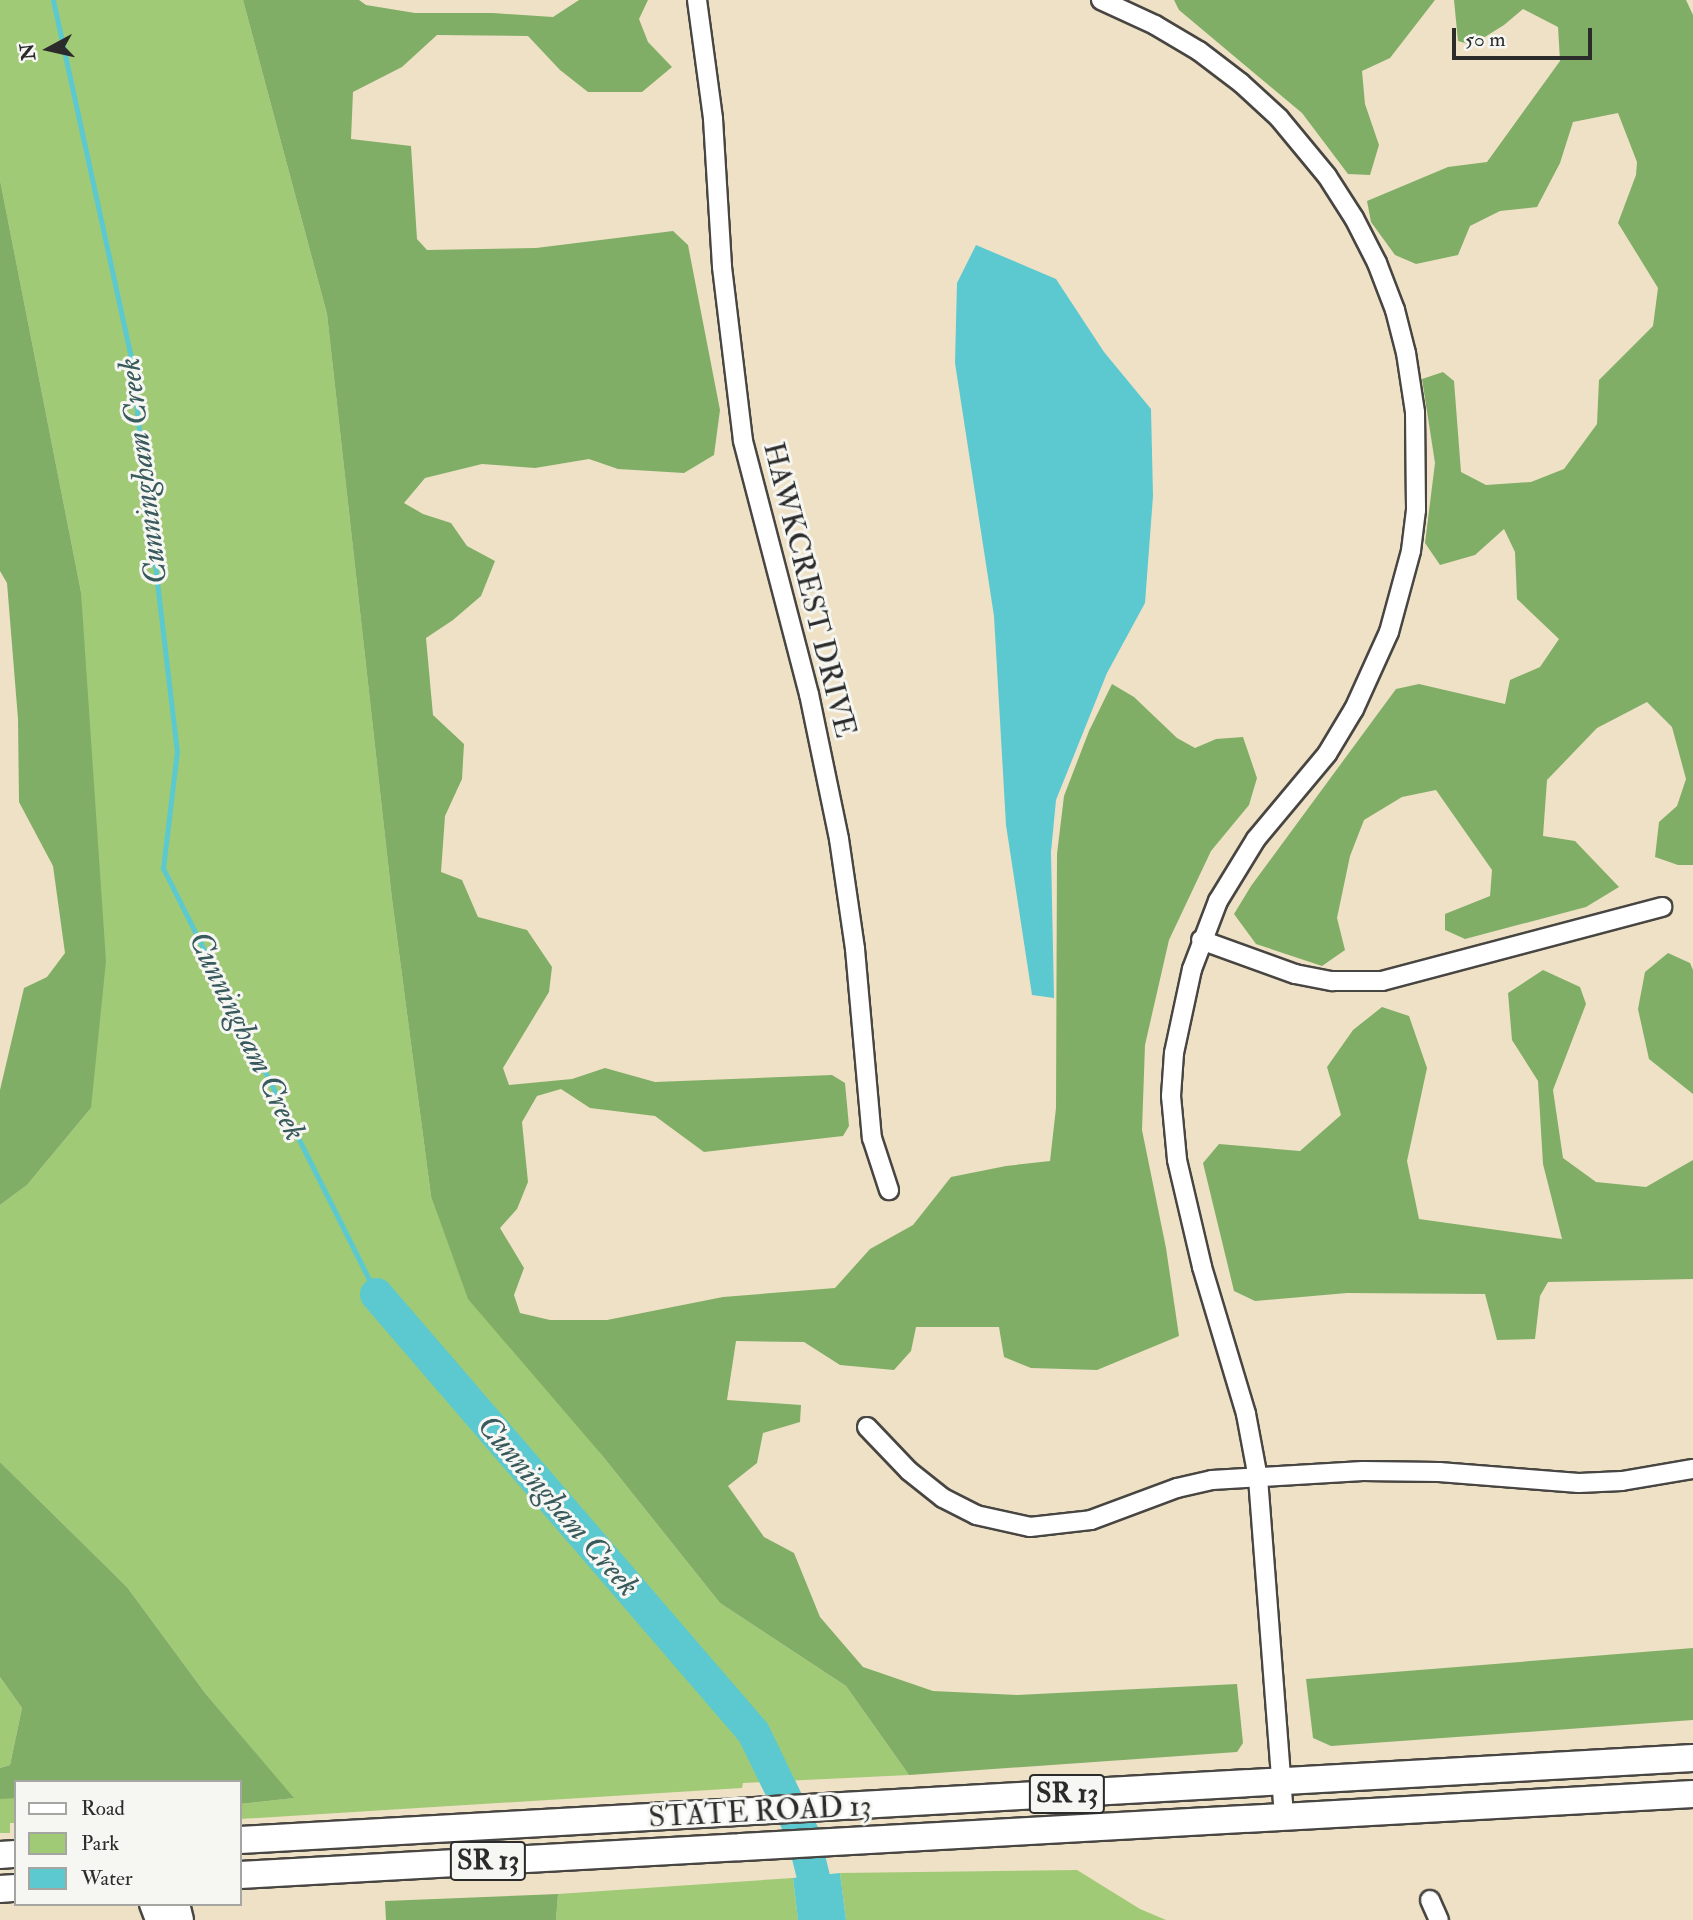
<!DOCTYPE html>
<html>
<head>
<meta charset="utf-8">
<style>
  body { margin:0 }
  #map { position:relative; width:1693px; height:1920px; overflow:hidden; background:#efe1c5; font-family:"IM FELL Double Pica",serif }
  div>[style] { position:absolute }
  .green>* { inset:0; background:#a1ca76 }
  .forest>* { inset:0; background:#80ae67 }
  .water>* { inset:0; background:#5bc9cf }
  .stream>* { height:5px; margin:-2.5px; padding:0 2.5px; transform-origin:2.5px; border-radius:2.5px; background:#5bc9cf }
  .river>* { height:33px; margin:-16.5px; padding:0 16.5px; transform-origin:16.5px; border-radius:16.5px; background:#5bc9cf }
  .roads { filter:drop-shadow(2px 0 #484642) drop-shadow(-2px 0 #484642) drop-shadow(0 2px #484642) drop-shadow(0 -2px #484642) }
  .street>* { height:18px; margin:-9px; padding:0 9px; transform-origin:9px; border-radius:9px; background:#fff }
  .secondary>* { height:24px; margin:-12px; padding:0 12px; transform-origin:12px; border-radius:12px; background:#fff }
  .primary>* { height:26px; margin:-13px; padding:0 13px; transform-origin:13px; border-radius:13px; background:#fff }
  span { translate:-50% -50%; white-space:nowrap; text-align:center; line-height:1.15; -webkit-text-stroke:6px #f6f6f2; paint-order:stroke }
  .shield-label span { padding:2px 5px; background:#f6f6f2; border:2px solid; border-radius:5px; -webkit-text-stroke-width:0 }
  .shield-label { font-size:28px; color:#2b2b2b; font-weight:700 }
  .street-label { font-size:30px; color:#2b2b2b }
  .water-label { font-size:32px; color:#395a5c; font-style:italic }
  .legend { position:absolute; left:14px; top:1780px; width:228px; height:126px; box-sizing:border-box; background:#f6f6f2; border:2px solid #a5a5a2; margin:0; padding:9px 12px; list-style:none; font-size:21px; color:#2b2b2b }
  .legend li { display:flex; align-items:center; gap:14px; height:35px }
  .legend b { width:35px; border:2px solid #a5a5a2 }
  .north { position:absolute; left:14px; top:14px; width:70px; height:70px; -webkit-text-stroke:5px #f6f6f2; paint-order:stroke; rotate:262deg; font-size:19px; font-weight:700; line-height:28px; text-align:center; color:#2b2b2b }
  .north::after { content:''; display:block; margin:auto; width:24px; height:32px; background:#2b2b2b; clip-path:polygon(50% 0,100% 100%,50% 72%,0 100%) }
  .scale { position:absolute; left:1452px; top:28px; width:140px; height:32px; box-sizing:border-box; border:4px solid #2b2b2b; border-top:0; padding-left:9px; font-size:21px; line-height:24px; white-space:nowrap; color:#2b2b2b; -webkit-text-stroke:5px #f6f6f2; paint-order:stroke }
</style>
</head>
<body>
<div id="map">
  <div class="green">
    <i style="clip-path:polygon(0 0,243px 0,327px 314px,392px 899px,431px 1196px,601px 1454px,720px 1603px,846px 1686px,909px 1775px,743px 1783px,742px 1788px,240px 1819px,240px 1804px,293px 1798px,205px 1693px,127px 1587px,0 1462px,0 1205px,27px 1185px,91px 1108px,81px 592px,0 180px)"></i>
    <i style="clip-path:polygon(0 1677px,22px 1708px,10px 1765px,0 1768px)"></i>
    <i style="clip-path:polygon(7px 1797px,16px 1798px,16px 1823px,10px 1823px,10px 1833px,0 1833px,0 1799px)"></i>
    <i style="clip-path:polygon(1077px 1870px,1140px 1909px,1166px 1920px,846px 1920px,840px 1873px)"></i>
    <i style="clip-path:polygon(793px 1878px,798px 1920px,556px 1920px,558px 1894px)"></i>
  </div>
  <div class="forest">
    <i style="clip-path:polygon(243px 0,359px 0,366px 5px,415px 13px,493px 13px,553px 17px,579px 0,648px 0,639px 19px,648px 42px,672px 67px,642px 92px,588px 92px,560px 70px,528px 36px,437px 35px,402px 67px,353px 92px,351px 139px,411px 146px,417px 239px,427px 250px,536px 248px,673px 231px,688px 245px,720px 410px,714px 455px,684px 473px,618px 469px,589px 459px,535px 468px,482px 464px,425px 478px,404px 503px,423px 514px,451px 523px,467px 546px,495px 561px,481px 596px,453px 620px,426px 638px,433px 715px,464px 744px,462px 779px,445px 816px,441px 872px,462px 880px,478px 917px,527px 930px,552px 967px,549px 992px,503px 1068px,509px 1085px,572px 1079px,605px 1068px,655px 1082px,832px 1075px,845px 1083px,849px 1126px,843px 1136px,704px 1152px,655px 1116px,590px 1108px,561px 1089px,537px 1096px,522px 1122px,528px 1182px,517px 1209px,500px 1228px,524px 1268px,514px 1295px,520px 1313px,550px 1320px,607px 1320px,723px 1297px,835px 1288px,870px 1249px,913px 1225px,951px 1177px,1006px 1166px,1050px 1161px,1056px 1108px,1057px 854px,1064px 796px,1089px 731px,1112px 684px,1134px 697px,1177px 738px,1195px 748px,1216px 739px,1243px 737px,1257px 778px,1249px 805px,1211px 851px,1169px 940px,1145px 1045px,1142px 1130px,1166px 1248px,1179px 1336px,1097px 1370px,1031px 1368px,1004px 1357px,999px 1327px,916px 1327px,911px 1351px,894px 1370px,840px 1365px,804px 1342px,736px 1341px,727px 1400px,801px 1405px,800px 1422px,763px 1433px,757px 1463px,728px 1486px,764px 1537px,794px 1553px,820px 1617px,863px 1667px,933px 1691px,1017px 1695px,1237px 1684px,1243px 1743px,1237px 1752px,909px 1775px,846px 1686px,720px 1603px,601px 1454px,468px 1299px,431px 1196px,392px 899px,327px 314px)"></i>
    <i style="clip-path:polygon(1174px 0,1435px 0,1390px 58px,1362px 71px,1365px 104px,1379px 145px,1370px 175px,1348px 174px,1302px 113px,1179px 10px)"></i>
    <i style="clip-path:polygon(1454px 0,1686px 0,1693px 15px,1693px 865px,1678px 865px,1655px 857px,1659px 822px,1677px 806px,1686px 779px,1672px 727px,1647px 702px,1597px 728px,1547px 780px,1543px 836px,1575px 841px,1619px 887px,1586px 907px,1465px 939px,1445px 930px,1445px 914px,1490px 896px,1492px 870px,1436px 790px,1402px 797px,1364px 820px,1350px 856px,1337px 918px,1345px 950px,1322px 966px,1256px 944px,1234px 914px,1251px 886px,1396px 689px,1419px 684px,1505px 704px,1510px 680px,1540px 667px,1559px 639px,1517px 599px,1515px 552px,1504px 529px,1475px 555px,1440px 565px,1425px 543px,1435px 463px,1422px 379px,1443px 372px,1454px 381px,1461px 472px,1486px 485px,1531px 482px,1564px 469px,1597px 424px,1599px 380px,1653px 326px,1658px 288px,1618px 223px,1636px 175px,1637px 162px,1618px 113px,1573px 122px,1560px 163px,1537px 207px,1500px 211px,1470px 226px,1458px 255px,1416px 264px,1395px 255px,1371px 222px,1367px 201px,1448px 167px,1487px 162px,1560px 61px,1558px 27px,1523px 9px,1504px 25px,1472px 45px,1458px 41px)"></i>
    <i style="clip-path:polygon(0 180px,81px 592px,106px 961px,91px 1108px,27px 1185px,0 1205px,0 1090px,24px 988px,47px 977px,65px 953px,53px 866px,19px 802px,18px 719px,7px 583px,0 571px)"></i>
    <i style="clip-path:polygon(1668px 953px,1690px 963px,1693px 970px,1693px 1094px,1649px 1059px,1638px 1009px,1645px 972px)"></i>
    <i style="clip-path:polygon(1543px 970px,1580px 987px,1586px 1004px,1553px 1090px,1563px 1158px,1596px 1182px,1646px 1187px,1693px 1160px,1693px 1279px,1548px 1282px,1540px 1296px,1535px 1339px,1497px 1340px,1485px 1294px,1347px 1293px,1255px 1301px,1234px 1291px,1203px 1163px,1219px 1144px,1300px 1151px,1341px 1115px,1327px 1067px,1353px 1030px,1382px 1007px,1409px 1016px,1427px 1068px,1407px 1161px,1419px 1219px,1562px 1239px,1543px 1164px,1538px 1081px,1512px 1040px,1508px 993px)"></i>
    <i style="clip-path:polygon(0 1462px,127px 1587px,205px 1693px,294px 1798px,240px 1804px,240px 1782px,16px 1782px,16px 1798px,0 1799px,0 1768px,10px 1765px,22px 1708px,0 1677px)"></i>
    <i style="clip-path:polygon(1693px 1648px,1693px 1720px,1331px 1746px,1313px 1738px,1306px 1679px)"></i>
    <i style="clip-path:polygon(558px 1894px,556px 1920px,386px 1920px,385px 1901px)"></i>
  </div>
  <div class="water">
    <i style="clip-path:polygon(976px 245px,1056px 279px,1104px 352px,1151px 409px,1153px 496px,1145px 603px,1107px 673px,1056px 800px,1051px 852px,1054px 998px,1032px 995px,1006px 825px,994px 616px,955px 363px,957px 283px)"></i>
    <i style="clip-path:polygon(840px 1873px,846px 1920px,798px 1920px,793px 1878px)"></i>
  </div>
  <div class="stream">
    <i style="left:53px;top:0;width:360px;rotate:77.7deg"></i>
    <i style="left:130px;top:352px;width:402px;rotate:83.3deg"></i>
    <i style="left:177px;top:751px;width:118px;rotate:96.8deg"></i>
    <i style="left:163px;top:868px;width:476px;rotate:63.4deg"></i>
  </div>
  <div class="river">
    <i style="left:376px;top:1294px;width:578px;rotate:49.28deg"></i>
    <i style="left:753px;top:1732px;width:112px;rotate:64.1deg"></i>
    <i style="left:802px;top:1833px;width:90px;rotate:75.8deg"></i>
  </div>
  <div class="roads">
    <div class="street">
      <i style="left:697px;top:0;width:120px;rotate:82.3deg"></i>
      <i style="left:713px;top:119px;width:148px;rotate:86.5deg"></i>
      <i style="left:722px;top:267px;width:175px;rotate:83.1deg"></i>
      <i style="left:743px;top:441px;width:261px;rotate:75.4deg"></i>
      <i style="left:809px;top:694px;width:148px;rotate:78.3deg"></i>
      <i style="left:839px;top:839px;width:111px;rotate:81.7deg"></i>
      <i style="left:855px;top:949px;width:190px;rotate:84.9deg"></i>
      <i style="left:872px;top:1138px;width:55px;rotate:71.9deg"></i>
      <i style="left:1101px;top:0;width:60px;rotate:24.8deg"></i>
      <i style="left:1155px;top:25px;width:51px;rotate:30.6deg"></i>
      <i style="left:1199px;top:51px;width:53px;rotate:37.3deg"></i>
      <i style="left:1241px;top:83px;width:52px;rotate:42.6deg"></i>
      <i style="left:1279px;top:118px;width:75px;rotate:50.4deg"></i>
      <i style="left:1327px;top:176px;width:50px;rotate:57.3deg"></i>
      <i style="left:1354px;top:218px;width:51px;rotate:62.9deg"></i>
      <i style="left:1377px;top:263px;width:50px;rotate:69deg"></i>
      <i style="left:1395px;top:310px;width:44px;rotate:75.7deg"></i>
      <i style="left:1406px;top:353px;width:60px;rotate:81.3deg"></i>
      <i style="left:1415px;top:412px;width:98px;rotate:89.4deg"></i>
      <i style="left:1416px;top:510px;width:41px;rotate:97deg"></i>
      <i style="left:1411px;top:551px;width:84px;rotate:105.2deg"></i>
      <i style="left:1389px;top:632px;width:85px;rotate:114.4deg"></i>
      <i style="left:1354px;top:709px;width:52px;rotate:121deg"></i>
      <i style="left:1327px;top:754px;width:111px;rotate:129.9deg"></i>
      <i style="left:1256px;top:839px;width:73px;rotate:121.5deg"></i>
      <i style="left:1218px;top:901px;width:73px;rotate:110.9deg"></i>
      <i style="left:1192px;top:969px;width:86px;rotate:102.1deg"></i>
      <i style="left:1174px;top:1053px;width:43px;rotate:94deg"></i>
      <i style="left:1171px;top:1096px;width:64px;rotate:84.6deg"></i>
      <i style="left:1177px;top:1160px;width:110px;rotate:76.8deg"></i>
      <i style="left:1202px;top:1267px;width:153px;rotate:73.3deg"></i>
      <i style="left:1246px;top:1414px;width:65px;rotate:79.4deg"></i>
      <i style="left:1258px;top:1478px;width:340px;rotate:85.6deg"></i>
      <i style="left:1201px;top:940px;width:100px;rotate:19.9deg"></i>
      <i style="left:1295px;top:974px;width:38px;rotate:11deg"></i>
      <i style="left:1332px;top:981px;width:50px"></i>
      <i style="left:1382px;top:981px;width:290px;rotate:-14.8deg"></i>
      <i style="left:867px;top:1427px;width:61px;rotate:46.3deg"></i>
      <i style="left:909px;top:1471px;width:43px;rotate:38.5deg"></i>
      <i style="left:943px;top:1498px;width:37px;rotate:27deg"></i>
      <i style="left:976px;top:1515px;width:55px;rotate:12.5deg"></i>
      <i style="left:1030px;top:1527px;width:61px;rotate:-6.5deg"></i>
      <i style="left:1091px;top:1520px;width:92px;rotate:-20.4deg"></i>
      <i style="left:1177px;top:1488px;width:36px;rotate:-13deg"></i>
      <i style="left:1212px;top:1480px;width:151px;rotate:-3.4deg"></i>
      <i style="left:1363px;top:1471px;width:76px;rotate:0.8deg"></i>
      <i style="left:1439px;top:1472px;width:140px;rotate:4.5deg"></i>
      <i style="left:1579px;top:1483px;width:43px;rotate:-2.7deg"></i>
      <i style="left:1622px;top:1481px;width:72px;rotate:-9.6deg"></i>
      <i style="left:1430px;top:1900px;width:22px;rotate:66deg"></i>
    </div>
    <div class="secondary">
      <i style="left:152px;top:1904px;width:17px;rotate:69deg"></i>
      <i style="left:177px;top:1904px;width:16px;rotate:76deg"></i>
    </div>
    <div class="primary">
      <i style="left:240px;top:1840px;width:1455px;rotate:-3.23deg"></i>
      <i style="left:0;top:1855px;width:16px;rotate:-4deg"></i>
      <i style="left:240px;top:1875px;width:1455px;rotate:-3.19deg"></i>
      <i style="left:0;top:1889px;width:16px;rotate:-4deg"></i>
    </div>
  </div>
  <div class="shield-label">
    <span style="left:1067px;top:1794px">SR 13</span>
    <span style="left:488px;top:1861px">SR 13</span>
  </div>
  <div class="street-label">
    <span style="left:809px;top:590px;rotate:76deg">HAWKCREST DRIVE</span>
    <span style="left:760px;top:1812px;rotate:-3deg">STATE ROAD 13</span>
  </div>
  <div class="water-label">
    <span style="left:143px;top:471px;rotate:-97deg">Cunningham Creek</span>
    <span style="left:247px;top:1036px;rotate:64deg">Cunningham Creek</span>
    <span style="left:558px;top:1506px;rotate:49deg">Cunningham Creek</span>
  </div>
  <ul class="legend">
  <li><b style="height:9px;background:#fff"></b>Road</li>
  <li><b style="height:19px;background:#a1ca76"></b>Park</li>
  <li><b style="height:19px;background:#5bc9cf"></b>Water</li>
  </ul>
  <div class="north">N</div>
  <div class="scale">50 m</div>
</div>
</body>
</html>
